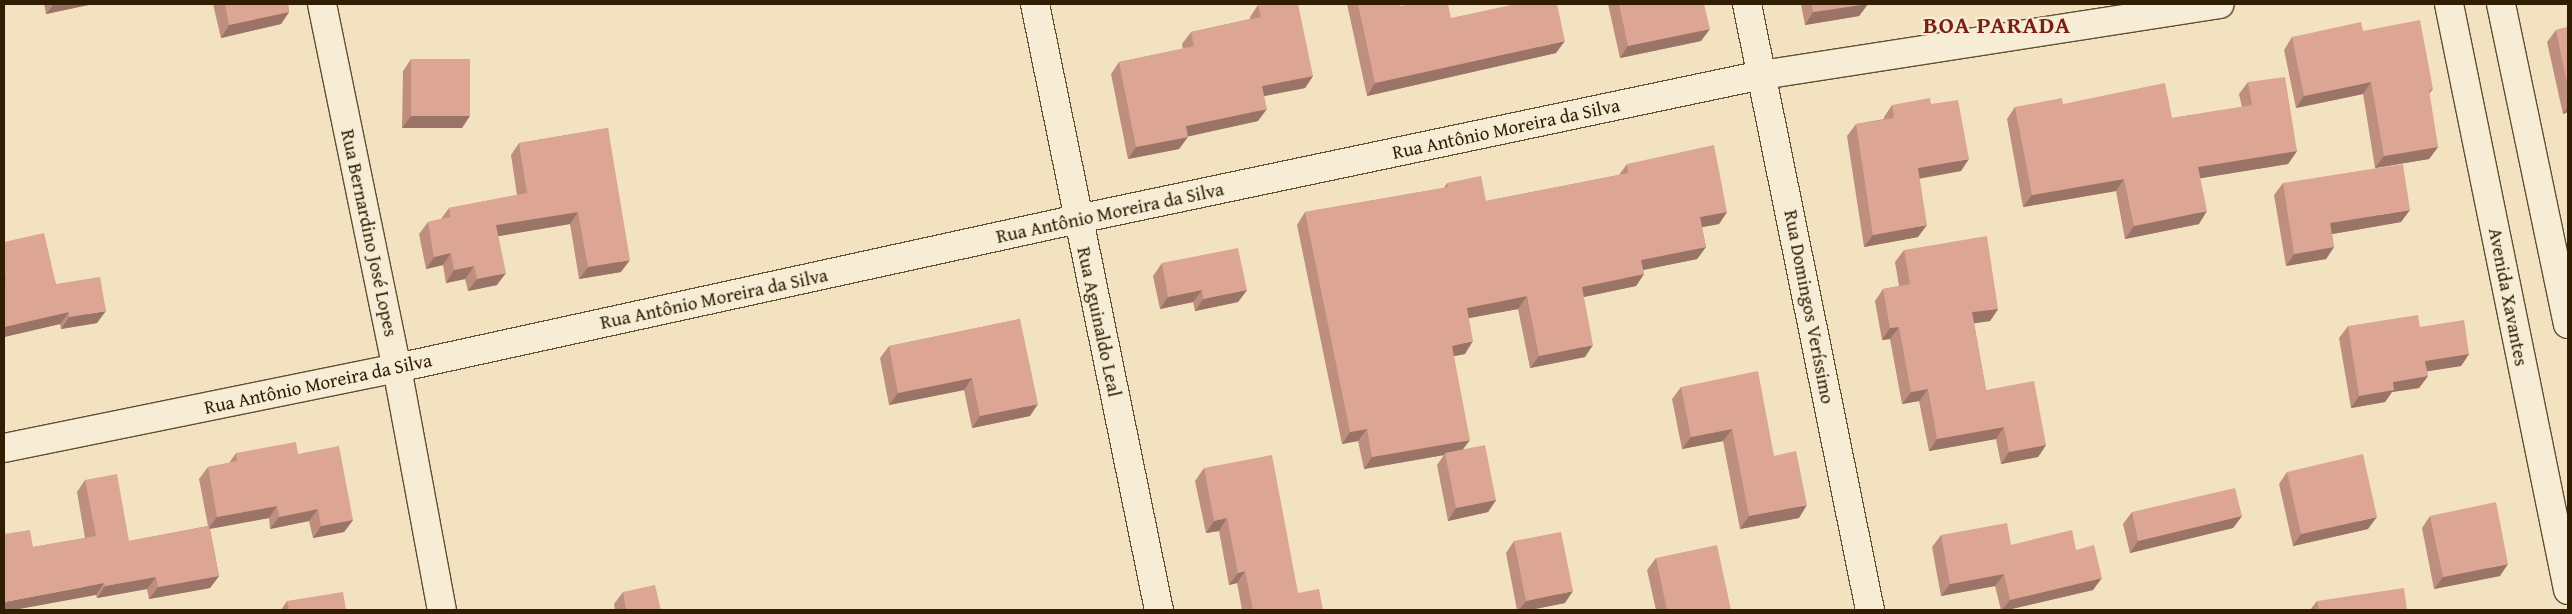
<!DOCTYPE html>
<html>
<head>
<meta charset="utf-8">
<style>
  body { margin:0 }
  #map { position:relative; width:2572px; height:614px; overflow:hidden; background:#f3e2c0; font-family:"Gentium Book Plus",serif }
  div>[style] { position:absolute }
  .roads { filter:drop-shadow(1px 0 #624e31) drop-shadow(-1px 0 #624e31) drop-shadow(0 1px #624e31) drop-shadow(0 -1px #624e31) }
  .minor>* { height:28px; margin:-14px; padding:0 14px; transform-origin:14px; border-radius:14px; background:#f7ecd6 }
  .secondary>* { height:28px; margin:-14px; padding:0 14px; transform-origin:14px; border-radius:14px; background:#f7ecd6 }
  .wall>* { inset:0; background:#be8e7f }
  .shaded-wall>* { inset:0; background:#9b7468 }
  .building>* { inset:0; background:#dda594 }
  span { translate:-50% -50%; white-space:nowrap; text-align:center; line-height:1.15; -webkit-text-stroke:4.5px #f7ecd6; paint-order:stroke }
  .street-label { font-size:19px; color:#311d01 }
  .district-label { font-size:24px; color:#7a1f14; font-weight:700; letter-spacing:1px }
  .frame { position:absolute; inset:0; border:5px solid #311d01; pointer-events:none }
</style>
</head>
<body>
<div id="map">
  <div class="roads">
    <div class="minor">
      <i style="left:322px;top:4px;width:372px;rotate:78.4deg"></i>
      <i style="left:397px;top:368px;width:246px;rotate:79.5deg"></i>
      <i style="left:1035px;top:4px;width:619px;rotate:78.44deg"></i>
      <i style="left:1747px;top:4px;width:618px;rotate:78.53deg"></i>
      <i style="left:4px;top:448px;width:401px;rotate:-11.5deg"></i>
      <i style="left:397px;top:368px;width:697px;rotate:-12.34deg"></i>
      <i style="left:1078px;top:219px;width:699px;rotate:-11.89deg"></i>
      <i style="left:1762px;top:75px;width:463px;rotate:-8.8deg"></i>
    </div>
    <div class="secondary">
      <i style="left:2449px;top:4px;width:598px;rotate:78.52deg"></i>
      <i style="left:2501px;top:4px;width:327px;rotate:78.2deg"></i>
    </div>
  </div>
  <div class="wall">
    <i style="clip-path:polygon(44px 4px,93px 4px,46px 14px)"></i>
    <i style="clip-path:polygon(213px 4px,288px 4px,289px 12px,281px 24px,221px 38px)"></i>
    <i style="clip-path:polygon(1347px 4px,1400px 4px,1400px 6px,1451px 18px,1556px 53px,1367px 96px)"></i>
    <i style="clip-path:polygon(1608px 4px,1704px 4px,1701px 41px,1620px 58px)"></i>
    <i style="clip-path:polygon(1801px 4px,1868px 4px,1859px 16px,1805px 25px)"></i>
    <i style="clip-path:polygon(1258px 5px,1313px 76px,1305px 88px,1264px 96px,1258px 121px,1188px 136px,1179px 149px,1128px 159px,1111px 74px,1119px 62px,1183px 49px,1182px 44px,1191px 32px,1250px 19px,1250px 17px)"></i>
    <i style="clip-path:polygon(2568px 27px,2568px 112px,2563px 114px,2547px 42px,2556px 30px)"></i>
    <i style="clip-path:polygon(2363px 31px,2433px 89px,2429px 94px,2438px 147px,2429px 159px,2375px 168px,2363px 94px,2296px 108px,2284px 50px,2292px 37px)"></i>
    <i style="clip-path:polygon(411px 59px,462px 128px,402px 128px,403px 71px)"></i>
    <i style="clip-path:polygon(2248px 82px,2297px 151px,2288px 164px,2200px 178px,2199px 224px,2125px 239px,2116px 191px,2023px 207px,2007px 119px,2015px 107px,2063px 104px,2172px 118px,2242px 107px,2239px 94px)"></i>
    <i style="clip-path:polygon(1931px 104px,1961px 171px,1919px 179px,1918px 237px,1864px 247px,1847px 136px,1856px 124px,1884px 119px,1884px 117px,1892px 105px)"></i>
    <i style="clip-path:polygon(608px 128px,621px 272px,579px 279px,570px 224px,498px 236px,497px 285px,468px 291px,465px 279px,446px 283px,443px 265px,426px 269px,419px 234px,428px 222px,441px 219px,449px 208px,517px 195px,511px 155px,519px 143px)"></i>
    <i style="clip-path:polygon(1627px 164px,1727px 212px,1719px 224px,1702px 227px,1706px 247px,1697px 259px,1643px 270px,1644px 274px,1636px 286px,1584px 297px,1585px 357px,1530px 368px,1518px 309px,1469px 318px,1465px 354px,1454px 356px,1463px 449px,1496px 500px,1488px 512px,1448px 521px,1437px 465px,1444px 455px,1364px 469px,1358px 441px,1342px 444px,1297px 225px,1305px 212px,1444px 188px,1447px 183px,1486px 201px,1619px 175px)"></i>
    <i style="clip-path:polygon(2283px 183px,2401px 222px,2332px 234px,2334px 247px,2326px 259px,2286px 266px,2274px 195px)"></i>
    <i style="clip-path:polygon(4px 242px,56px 284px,97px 323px,61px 329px,60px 324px,4px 337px)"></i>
    <i style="clip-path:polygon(1904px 250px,1998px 309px,1990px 321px,1974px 323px,1986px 390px,2046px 445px,2038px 457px,2001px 464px,1996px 439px,1929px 451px,1919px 401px,1902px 404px,1890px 339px,1882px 340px,1875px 301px,1883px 289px,1899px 286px,1895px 262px)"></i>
    <i style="clip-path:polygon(1162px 263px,1247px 290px,1238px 302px,1195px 311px,1193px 302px,1160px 309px,1153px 276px)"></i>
    <i style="clip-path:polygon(1020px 319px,1030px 416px,972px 428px,964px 390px,889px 405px,880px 358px,889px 346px)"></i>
    <i style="clip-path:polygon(2348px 326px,2420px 327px,2469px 354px,2461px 366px,2427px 371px,2428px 376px,2419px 388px,2392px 392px,2385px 402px,2351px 408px,2339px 338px)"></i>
    <i style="clip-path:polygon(1681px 387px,1774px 456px,1799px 518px,1740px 529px,1723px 441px,1682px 449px,1672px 399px)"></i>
    <i style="clip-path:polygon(236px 453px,298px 454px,353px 520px,344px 532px,313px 538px,309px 521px,270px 529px,269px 518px,210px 529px,219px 576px,210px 588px,149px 599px,147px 589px,97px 598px,96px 595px,33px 547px,85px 538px,77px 492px,85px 480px,129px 541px,208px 526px,199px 479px,208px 467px,229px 463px)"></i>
    <i style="clip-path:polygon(1204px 468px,1298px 593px,1323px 610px,1242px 610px,1237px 583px,1229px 585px,1219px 531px,1206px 533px,1195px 481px)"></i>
    <i style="clip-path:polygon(2287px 472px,2368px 529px,2293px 546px,2279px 484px)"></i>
    <i style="clip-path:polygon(2132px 512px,2242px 516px,2233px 528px,2130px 553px,2123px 524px)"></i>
    <i style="clip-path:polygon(2430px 516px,2500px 576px,2434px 589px,2422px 528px)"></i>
    <i style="clip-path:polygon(1941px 535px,2011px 545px,2076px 550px,2093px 590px,2007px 610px,2001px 610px,1995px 586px,1941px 596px,1932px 547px)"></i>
    <i style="clip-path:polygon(1514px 541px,1565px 603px,1530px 610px,1517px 610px,1506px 553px)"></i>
    <i style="clip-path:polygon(1656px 558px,1731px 610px,1656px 610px,1647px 570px)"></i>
    <i style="clip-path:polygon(623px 592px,661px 610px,615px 610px,614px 604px)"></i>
    <i style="clip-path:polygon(287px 601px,346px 610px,281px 610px)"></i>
    <i style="clip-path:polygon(2317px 601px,2407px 610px,2310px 610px)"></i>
  </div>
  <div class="shaded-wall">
    <i style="clip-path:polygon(54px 4px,93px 4px,46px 14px)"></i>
    <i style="clip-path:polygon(1868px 4px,1859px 16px,1805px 25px,1813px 12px)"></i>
    <i style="clip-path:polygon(289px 12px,281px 24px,221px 38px,229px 25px)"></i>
    <i style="clip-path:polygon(1710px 29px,1701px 41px,1620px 58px,1628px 46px)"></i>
    <i style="clip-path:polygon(1565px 41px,1556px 53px,1367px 96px,1375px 83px)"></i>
    <i style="clip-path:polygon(1313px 76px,1305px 88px,1254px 98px,1262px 86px)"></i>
    <i style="clip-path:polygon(2371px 82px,2363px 94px,2296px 108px,2304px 96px)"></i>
    <i style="clip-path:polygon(2568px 106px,2568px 112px,2563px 114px)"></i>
    <i style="clip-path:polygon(1267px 109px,1258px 121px,1177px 139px,1186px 126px)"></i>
    <i style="clip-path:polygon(411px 116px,470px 116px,462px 128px,402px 128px)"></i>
    <i style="clip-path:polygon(1188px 137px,1179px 149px,1128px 159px,1136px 147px)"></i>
    <i style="clip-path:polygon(2438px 147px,2429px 159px,2375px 168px,2384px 156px)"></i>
    <i style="clip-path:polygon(2297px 151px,2288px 164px,2190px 180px,2198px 167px)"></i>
    <i style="clip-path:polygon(1969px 159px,1961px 171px,1909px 180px,1918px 168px)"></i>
    <i style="clip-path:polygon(2124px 179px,2116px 191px,2023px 207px,2032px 195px)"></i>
    <i style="clip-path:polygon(2410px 210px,2401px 222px,2321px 236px,2330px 223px)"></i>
    <i style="clip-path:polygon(2207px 211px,2199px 224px,2125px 239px,2134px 226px)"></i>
    <i style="clip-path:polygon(578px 212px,570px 224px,488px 238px,496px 225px)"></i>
    <i style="clip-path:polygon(1727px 212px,1719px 224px,1692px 229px,1700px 217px)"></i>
    <i style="clip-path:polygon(1927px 225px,1918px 237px,1864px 247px,1873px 235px)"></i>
    <i style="clip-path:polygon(1706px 247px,1697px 259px,1633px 272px,1641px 260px)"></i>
    <i style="clip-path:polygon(2334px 247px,2326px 259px,2286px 266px,2294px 254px)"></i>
    <i style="clip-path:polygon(451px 253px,443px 265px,426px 269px,434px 257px)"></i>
    <i style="clip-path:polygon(630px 260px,621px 272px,579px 279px,588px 267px)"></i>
    <i style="clip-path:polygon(474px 266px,465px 279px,446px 283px,454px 270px)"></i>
    <i style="clip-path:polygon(506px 273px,497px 285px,468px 291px,477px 279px)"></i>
    <i style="clip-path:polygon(1644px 274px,1636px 286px,1574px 299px,1582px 287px)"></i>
    <i style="clip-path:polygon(1202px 290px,1193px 302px,1160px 309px,1168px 297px)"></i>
    <i style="clip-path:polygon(1247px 290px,1238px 302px,1195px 311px,1203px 299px)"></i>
    <i style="clip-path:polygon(1527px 296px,1518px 309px,1458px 320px,1467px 308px)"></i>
    <i style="clip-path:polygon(1998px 309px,1990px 321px,1963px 325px,1972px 312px)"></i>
    <i style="clip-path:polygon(106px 311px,97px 323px,61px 329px,69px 317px)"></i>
    <i style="clip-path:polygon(69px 312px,60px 324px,4px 337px,4px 327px)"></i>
    <i style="clip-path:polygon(1899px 327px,1890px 339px,1882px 340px,1890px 328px)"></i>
    <i style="clip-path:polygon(1473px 341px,1465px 354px,1444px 358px,1452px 346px)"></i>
    <i style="clip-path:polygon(1593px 345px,1585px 357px,1530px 368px,1539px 356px)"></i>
    <i style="clip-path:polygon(2469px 354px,2461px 366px,2417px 373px,2425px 361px)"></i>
    <i style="clip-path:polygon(2428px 376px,2419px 388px,2392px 392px,2385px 402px,2351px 408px,2359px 396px,2393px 382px)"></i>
    <i style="clip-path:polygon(972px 378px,964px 390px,889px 405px,898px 393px)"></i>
    <i style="clip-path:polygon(1928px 389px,1919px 401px,1902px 404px,1911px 392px)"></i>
    <i style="clip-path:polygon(1038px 404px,1030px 416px,972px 428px,980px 416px)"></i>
    <i style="clip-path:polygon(2004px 427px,1996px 439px,1929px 451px,1937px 439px)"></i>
    <i style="clip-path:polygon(1367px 429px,1358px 441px,1342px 444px,1350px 432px)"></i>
    <i style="clip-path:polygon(1732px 429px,1723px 441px,1682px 449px,1691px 437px)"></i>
    <i style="clip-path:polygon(1470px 440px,1461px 452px,1445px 453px,1444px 455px,1364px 469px,1372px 457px)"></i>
    <i style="clip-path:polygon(2046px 445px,2038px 457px,2001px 464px,2009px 452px)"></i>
    <i style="clip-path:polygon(1496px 500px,1488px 512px,1448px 521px,1456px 508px)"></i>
    <i style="clip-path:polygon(1807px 505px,1799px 518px,1740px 529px,1749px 516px)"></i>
    <i style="clip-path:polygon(277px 506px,269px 518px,208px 529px,217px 517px)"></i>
    <i style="clip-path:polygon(318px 509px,309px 521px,270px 529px,279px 517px)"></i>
    <i style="clip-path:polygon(2242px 516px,2233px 528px,2130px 553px,2138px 541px)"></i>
    <i style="clip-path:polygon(2377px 517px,2368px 529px,2293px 546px,2301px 534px)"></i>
    <i style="clip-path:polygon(1227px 518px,1219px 531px,1206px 533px,1214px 521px)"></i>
    <i style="clip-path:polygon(353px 520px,344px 532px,313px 538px,321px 526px)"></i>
    <i style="clip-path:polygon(2508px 564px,2500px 576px,2434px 589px,2443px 577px)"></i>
    <i style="clip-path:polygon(1245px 571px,1237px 583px,1229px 585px,1238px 573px)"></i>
    <i style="clip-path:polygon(2004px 574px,1995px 586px,1941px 596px,1950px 584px)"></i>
    <i style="clip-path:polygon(219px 576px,210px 588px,149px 599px,158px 587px)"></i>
    <i style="clip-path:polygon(156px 577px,147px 589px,97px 598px,105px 586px)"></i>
    <i style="clip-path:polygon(2102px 578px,2093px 590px,2007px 610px,2002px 610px,2010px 600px)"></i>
    <i style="clip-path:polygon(104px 583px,96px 595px,14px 610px,4px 610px,4px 602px)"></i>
    <i style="clip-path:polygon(1573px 591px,1565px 603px,1530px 610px,1519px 610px,1526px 601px)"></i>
  </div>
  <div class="building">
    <i style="clip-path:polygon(225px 4px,288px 4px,289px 12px,229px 25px)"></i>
    <i style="clip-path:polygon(1263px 4px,1298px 4px,1313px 76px,1262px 86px,1267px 109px,1186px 126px,1188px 137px,1136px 147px,1119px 62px,1194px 46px,1191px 32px,1261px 17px,1258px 5px)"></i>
    <i style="clip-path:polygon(1358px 4px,1400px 4px,1400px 6px,1410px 4px,1448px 4px,1451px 18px,1516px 4px,1557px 4px,1565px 41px,1375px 83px)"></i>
    <i style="clip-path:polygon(1619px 4px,1704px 4px,1710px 29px,1628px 46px)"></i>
    <i style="clip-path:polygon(1812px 4px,1868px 4px,1813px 12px)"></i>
    <i style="clip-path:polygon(2420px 20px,2433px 89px,2429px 90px,2438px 147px,2384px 156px,2371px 82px,2304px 96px,2292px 37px,2361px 22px,2363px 31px)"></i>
    <i style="clip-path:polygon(2568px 27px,2568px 88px,2556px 30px)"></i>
    <i style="clip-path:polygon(411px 59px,470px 59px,470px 116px,411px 116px)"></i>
    <i style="clip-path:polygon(2285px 77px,2297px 151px,2198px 167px,2207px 211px,2134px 226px,2124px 179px,2032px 195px,2015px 107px,2062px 98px,2063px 104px,2165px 83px,2172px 118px,2252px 105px,2248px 82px)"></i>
    <i style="clip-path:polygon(1930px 98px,1931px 104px,1958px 100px,1969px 159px,1918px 168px,1927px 225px,1873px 235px,1856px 124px,1894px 118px,1892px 105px)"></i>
    <i style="clip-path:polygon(608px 128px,630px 260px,588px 267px,578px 212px,496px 225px,506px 273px,477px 279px,474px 266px,454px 270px,451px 253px,434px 257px,428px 222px,450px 217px,449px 208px,527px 193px,519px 143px)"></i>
    <i style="clip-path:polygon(1714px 145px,1727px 212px,1700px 217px,1706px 247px,1641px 260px,1644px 274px,1582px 287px,1593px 345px,1539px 356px,1527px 296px,1467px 308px,1473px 341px,1452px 346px,1470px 440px,1372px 457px,1367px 429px,1350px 432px,1305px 212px,1448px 187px,1447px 183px,1481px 176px,1486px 201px,1628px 173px,1627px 164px)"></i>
    <i style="clip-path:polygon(2403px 164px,2410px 210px,2330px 223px,2334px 247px,2294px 254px,2283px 183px)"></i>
    <i style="clip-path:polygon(44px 233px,56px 284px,100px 277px,106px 311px,69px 317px,69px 312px,4px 327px,4px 282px,6px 281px,4px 271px,4px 242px)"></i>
    <i style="clip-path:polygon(1987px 236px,1998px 309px,1972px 312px,1986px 390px,2034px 381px,2046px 445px,2009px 452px,2004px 427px,1937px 439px,1928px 389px,1911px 392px,1899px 327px,1890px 328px,1883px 289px,1910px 284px,1904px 250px)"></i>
    <i style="clip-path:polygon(1238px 248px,1247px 290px,1203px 299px,1202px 290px,1168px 297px,1162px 263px)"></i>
    <i style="clip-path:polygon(2418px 315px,2420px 327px,2464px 320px,2469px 354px,2425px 361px,2428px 376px,2393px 382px,2394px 390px,2359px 396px,2348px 326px)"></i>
    <i style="clip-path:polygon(1020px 319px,1038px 404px,980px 416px,972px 378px,898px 393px,889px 346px)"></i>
    <i style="clip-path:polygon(1758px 371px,1774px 456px,1796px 451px,1807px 505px,1749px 516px,1732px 429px,1691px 437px,1681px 387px)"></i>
    <i style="clip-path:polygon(296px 442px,298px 454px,339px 446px,353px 520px,321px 526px,318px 509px,279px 517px,277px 506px,217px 517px,208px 467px,237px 461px,236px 453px)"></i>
    <i style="clip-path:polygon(1485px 445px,1496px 500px,1456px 508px,1445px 453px)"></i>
    <i style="clip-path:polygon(2363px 454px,2377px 517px,2301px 534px,2287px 472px)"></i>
    <i style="clip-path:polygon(1272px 455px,1298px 593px,1319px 589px,1323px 610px,1253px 610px,1245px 571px,1238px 573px,1227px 518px,1214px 521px,1204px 468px)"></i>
    <i style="clip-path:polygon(117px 474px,129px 541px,209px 526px,219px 576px,158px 587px,156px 577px,105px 586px,104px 583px,4px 602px,4px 534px,30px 530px,33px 547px,96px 536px,85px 480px)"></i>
    <i style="clip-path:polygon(2235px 488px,2242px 516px,2138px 541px,2132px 512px)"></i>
    <i style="clip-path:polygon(2496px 502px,2508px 564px,2443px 577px,2430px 516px)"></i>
    <i style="clip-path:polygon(2007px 523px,2011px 545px,2072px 530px,2076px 550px,2094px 545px,2102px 578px,2010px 600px,2004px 574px,1950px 584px,1941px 535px)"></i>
    <i style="clip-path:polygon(1561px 532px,1573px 591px,1526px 601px,1514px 541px)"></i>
    <i style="clip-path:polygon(1717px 545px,1731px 610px,1667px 610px,1656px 558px)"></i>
    <i style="clip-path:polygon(655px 585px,661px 610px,626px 610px,623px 592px)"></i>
    <i style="clip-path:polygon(2404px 588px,2407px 610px,2319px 610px,2317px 601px)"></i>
    <i style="clip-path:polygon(343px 592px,346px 610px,289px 610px,287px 601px)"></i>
  </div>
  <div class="street-label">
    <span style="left:1506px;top:129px;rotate:-12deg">Rua Antônio Moreira da Silva</span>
    <span style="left:1110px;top:213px;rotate:-12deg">Rua Antônio Moreira da Silva</span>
    <span style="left:369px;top:233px;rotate:78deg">Rua Bernardino José Lopes</span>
    <span style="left:2508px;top:297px;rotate:79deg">Avenida Xavantes</span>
    <span style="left:714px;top:299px;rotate:-12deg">Rua Antônio Moreira da Silva</span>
    <span style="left:1809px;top:307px;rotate:79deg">Rua Domingos Veríssimo</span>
    <span style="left:1099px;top:322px;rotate:78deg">Rua Aguinaldo Leal</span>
    <span style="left:318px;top:384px;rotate:-12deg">Rua Antônio Moreira da Silva</span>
  </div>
  <div class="district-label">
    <span style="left:1997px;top:25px">BOA PARADA</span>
  </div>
  <div class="frame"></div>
</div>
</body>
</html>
